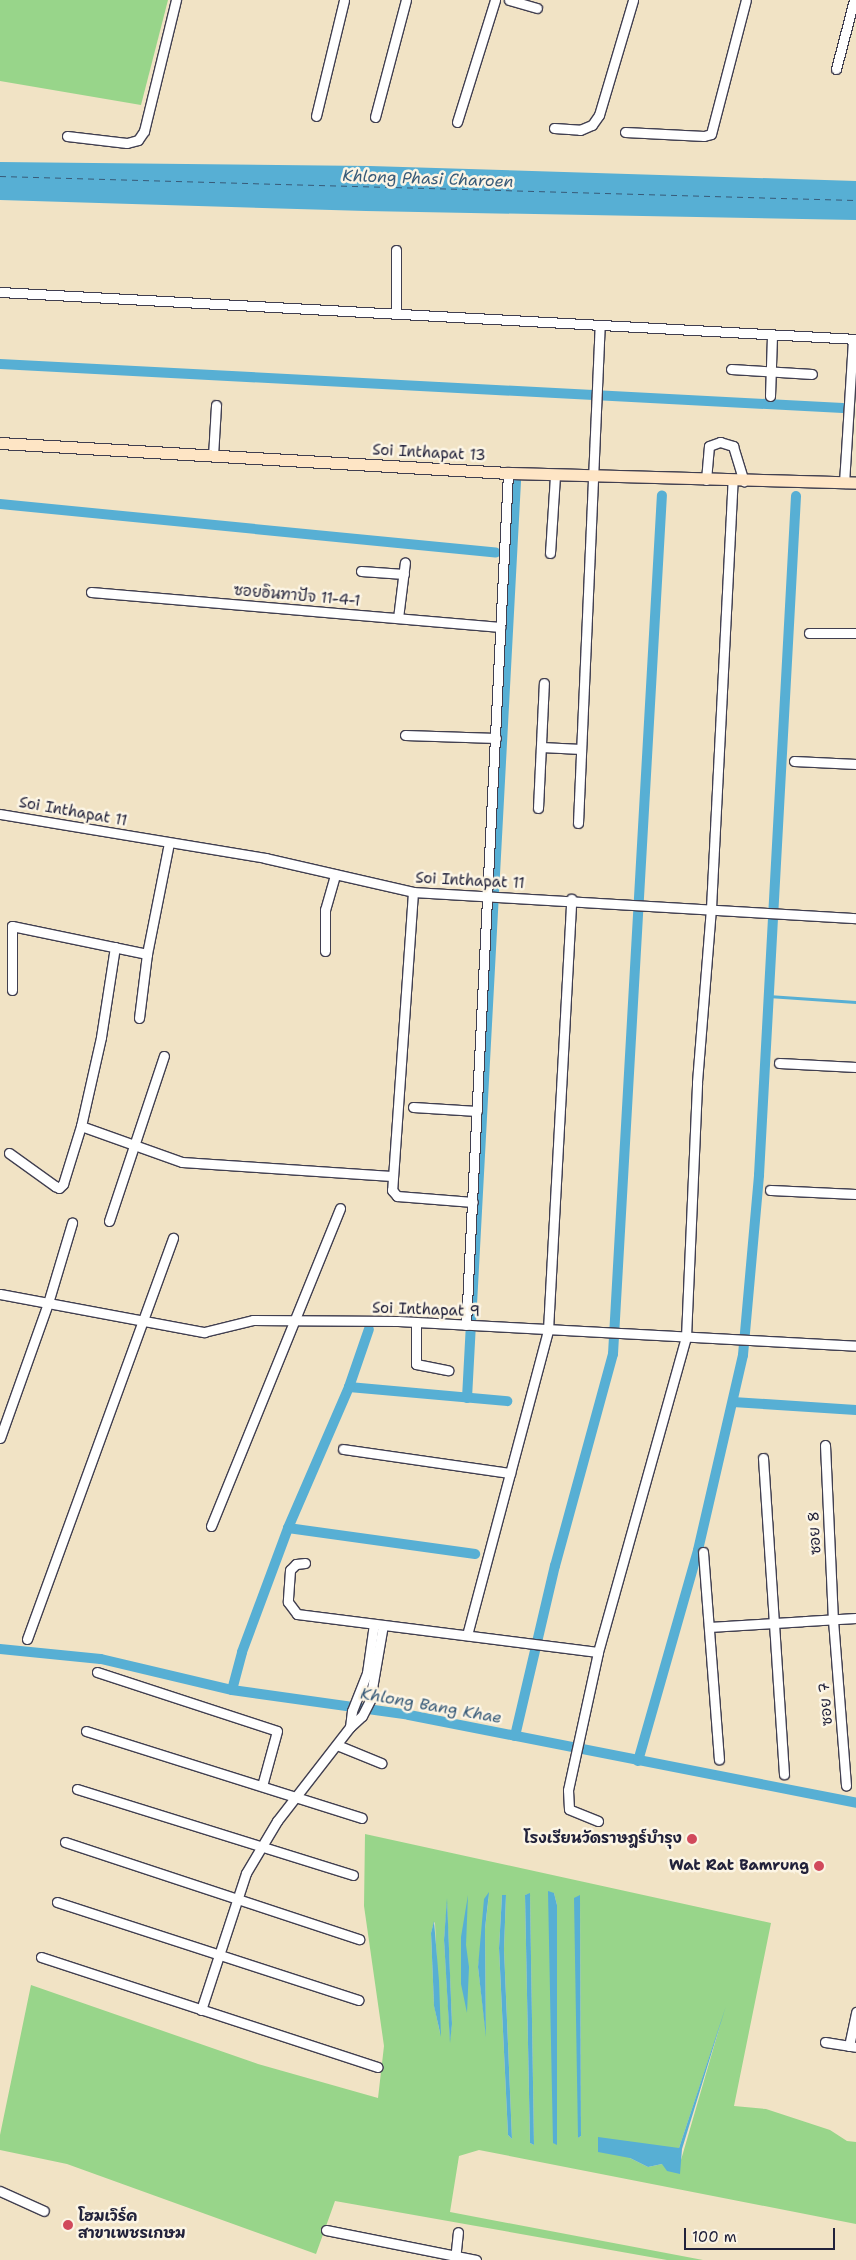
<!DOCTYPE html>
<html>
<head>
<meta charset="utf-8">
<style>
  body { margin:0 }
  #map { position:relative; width:856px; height:2260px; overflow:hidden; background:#f1e3c5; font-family:"Shantell Sans","Playpen Sans Thai",sans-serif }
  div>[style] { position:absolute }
  .green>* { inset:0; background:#98d58a }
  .water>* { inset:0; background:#57afd4 }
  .stream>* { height:3px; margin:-1.5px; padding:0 1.5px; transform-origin:1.5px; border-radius:1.5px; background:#57afd4 }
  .canal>* { height:10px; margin:-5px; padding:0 5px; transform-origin:5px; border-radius:5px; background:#57afd4 }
  .ferry>* { height:1px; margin-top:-0.5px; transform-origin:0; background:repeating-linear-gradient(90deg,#375a78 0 6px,transparent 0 11px) }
  .roads { filter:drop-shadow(1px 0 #413f50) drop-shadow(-1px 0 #413f50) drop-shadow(0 1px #413f50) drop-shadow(0 -1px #413f50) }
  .street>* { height:9px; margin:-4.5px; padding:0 4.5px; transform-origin:4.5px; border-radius:4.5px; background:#fff }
  .secondary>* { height:11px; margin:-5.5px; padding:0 5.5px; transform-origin:5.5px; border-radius:5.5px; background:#fee5c5 }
  .dots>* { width:14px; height:14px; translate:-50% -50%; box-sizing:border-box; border:2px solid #fcf5e5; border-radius:50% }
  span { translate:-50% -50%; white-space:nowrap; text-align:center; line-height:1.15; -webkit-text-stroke:5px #fcf5e5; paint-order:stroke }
  .street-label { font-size:15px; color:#22223b }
  .poi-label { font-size:15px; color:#22223b; font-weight:700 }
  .right { translate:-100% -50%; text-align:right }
  .left { translate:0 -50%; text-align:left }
  .water-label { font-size:16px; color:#375a78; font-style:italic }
  .scale { position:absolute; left:684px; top:2228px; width:151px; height:22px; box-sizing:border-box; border:2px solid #22223b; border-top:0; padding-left:6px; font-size:15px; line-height:18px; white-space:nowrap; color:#22223b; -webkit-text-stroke:4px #fcf5e5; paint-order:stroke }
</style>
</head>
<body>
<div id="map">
  <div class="green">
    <i style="clip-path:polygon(0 0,168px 0,141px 105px,0 81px)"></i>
    <i style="clip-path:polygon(evenodd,365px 1834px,771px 1923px,734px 2106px,766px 2109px,830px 2130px,847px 2141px,856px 2142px,856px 2224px,479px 2150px,459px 2156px,450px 2212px,703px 2260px,667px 2260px,335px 2201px,316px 2254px,67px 2164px,0 2150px,0 2135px,31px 1985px,258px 2064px,378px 2098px,384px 2046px,364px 1906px,365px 1834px,489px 1893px,485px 1929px,486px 2033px,478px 1967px,489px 1893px,365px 1834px,554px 1893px,557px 1905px,557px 2145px,554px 1893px,365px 1834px,529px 1894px,530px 1894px,534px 2145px,530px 2143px,525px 1895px,529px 1894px,365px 1834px,502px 1895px,506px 1895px,504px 1949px,512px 2139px,508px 2135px,499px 1948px,502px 1895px,365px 1834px,580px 1895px,581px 2136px,578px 2138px,580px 1895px,365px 1834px,447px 1903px,452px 2024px,450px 2039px,444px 1940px,447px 1903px,365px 1834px,434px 1922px,435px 1923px,440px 2033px,434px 2005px,431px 1933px,434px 1922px,365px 1834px,721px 2022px,681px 2160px,648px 2167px,630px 2158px,679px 2148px,721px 2022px)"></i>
  </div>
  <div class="water">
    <i style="clip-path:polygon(0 162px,370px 166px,856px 181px,856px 220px,366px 211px,0 200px)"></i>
    <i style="clip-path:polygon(548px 1891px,554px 1893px,557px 1905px,557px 2145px,553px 2143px)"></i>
    <i style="clip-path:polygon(489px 1892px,485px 1929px,486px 2037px,478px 1967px,484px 1899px)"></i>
    <i style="clip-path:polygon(530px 1893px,534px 2145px,530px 2143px,525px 1895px)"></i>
    <i style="clip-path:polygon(468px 1895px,466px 1945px,469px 1967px,467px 2013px,461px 1984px,461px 1937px)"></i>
    <i style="clip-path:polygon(502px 1895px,506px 1895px,504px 1949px,512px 2139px,508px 2135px,499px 1948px)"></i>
    <i style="clip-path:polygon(580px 1895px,581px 2136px,578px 2138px,574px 1898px)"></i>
    <i style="clip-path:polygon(447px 1898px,452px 2024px,450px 2043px,444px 1940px)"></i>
    <i style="clip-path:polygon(434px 1921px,439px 1981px,441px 2037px,434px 2006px,431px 1933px)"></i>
    <i style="clip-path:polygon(726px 2006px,682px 2149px,680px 2174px,667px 2171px,662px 2164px,648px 2167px,630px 2158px,598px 2152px,598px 2137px,679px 2148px)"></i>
  </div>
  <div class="stream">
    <i style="left:768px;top:996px;width:88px;rotate:3.9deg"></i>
  </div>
  <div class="canal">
    <i style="left:0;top:364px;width:844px;rotate:2.99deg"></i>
    <i style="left:0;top:504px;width:498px;rotate:5.6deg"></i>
    <i style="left:349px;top:1387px;width:159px;rotate:5.1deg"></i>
    <i style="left:467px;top:1398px;width:918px;rotate:-86.94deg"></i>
    <i style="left:733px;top:1402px;width:123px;rotate:3.7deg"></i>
    <i style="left:288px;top:1528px;width:189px;rotate:7.9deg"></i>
    <i style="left:0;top:1649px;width:101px;rotate:5.7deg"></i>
    <i style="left:101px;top:1659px;width:135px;rotate:13.3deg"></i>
    <i style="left:232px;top:1690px;width:179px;rotate:8deg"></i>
    <i style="left:409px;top:1715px;width:456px;rotate:11.1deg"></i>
    <i style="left:232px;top:1690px;width:39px;rotate:-75deg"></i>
    <i style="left:242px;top:1652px;width:132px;rotate:-69.6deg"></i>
    <i style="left:288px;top:1528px;width:154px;rotate:-66.6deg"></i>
    <i style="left:349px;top:1387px;width:61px;rotate:-71deg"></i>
    <i style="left:515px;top:1736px;width:175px;rotate:-76.8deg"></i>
    <i style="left:555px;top:1566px;width:220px;rotate:-74.7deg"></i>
    <i style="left:613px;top:1354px;width:860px;rotate:-86.74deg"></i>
    <i style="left:638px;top:1761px;width:219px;rotate:-74.1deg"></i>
    <i style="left:698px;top:1550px;width:200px;rotate:-77deg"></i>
    <i style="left:743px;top:1355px;width:181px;rotate:-84.9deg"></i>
    <i style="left:759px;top:1175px;width:680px;rotate:-86.88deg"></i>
  </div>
  <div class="ferry">
    <i style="left:0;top:176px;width:856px;rotate:1.61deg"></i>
  </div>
  <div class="roads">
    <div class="street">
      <i style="left:509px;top:0;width:29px;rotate:16deg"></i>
      <i style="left:836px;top:69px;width:71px;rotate:-75.4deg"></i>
      <i style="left:316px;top:116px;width:119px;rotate:-76.4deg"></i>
      <i style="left:375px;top:117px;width:121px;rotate:-75.2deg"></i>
      <i style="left:457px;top:122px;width:128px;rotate:-72.7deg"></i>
      <i style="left:554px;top:128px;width:26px;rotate:4deg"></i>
      <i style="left:580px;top:130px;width:13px;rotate:-23deg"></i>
      <i style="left:592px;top:125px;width:12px;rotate:-55deg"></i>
      <i style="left:599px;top:115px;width:120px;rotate:-73.5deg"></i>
      <i style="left:625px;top:132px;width:79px;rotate:2.9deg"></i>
      <i style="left:704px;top:136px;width:7px;rotate:-16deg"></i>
      <i style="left:711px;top:134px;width:138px;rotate:-75.4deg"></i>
      <i style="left:67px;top:136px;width:60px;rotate:6.7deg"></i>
      <i style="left:127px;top:143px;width:11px;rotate:-15deg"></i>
      <i style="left:138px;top:140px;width:11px;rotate:-56deg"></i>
      <i style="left:144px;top:131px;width:135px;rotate:-76.3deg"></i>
      <i style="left:396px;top:250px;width:63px;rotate:90deg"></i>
      <i style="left:0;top:292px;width:857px;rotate:3.14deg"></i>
      <i style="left:731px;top:369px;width:81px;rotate:3.5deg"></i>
      <i style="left:770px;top:396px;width:61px;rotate:-88.1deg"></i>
      <i style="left:213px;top:456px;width:51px;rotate:-86.6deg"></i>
      <i style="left:706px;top:480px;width:34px;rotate:-85deg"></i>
      <i style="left:709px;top:446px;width:12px;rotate:-20deg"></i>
      <i style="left:720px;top:442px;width:14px;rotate:17deg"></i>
      <i style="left:733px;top:446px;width:37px;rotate:73deg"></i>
      <i style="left:844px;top:483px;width:144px;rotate:-86.4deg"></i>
      <i style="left:550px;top:553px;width:78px;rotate:-86.3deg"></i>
      <i style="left:361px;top:571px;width:43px;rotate:4deg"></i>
      <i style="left:91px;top:592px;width:411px;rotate:4.9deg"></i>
      <i style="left:398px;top:618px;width:56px;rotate:-82.9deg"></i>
      <i style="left:809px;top:633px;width:47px"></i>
      <i style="left:405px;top:735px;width:91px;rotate:1.9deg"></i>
      <i style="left:541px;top:747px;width:40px;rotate:2.9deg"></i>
      <i style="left:794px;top:761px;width:62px;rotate:2.8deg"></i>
      <i style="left:538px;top:808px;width:125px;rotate:-87.3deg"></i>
      <i style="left:0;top:814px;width:269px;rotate:9.4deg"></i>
      <i style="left:265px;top:858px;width:152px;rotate:12.9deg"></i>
      <i style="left:413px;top:892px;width:444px;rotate:3.4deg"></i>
      <i style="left:578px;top:823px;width:498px;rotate:-87.5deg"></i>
      <i style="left:413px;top:892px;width:299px;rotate:94deg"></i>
      <i style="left:392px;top:1190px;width:8px;rotate:50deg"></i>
      <i style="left:397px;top:1196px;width:76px;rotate:4.5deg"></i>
      <i style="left:325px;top:951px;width:41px;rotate:-90deg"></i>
      <i style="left:325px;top:910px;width:37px;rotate:-74deg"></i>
      <i style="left:12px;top:990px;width:64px;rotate:-90deg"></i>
      <i style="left:12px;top:926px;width:138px;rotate:11.7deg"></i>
      <i style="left:139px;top:1018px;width:64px;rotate:-82.9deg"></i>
      <i style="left:147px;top:954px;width:113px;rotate:-78.8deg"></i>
      <i style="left:779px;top:1063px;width:77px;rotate:3deg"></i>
      <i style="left:413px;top:1107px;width:64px;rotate:3.6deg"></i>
      <i style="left:81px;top:1126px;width:107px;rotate:19.6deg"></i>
      <i style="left:182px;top:1162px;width:210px;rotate:3.8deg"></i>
      <i style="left:9px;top:1153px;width:57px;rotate:35.7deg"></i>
      <i style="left:55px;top:1186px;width:4px;rotate:27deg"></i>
      <i style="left:59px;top:1188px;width:6px;rotate:-45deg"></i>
      <i style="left:63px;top:1184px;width:61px;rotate:-72.8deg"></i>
      <i style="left:81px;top:1126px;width:91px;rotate:-77.3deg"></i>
      <i style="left:101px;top:1037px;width:91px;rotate:-81.2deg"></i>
      <i style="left:770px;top:1190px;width:86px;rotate:2.7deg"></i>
      <i style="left:109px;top:1221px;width:174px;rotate:-71.6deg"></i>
      <i style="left:0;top:1294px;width:208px;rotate:10.6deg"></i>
      <i style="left:204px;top:1332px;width:50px;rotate:-13.8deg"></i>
      <i style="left:253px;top:1320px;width:145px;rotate:0.4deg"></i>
      <i style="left:398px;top:1321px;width:459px;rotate:3.1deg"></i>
      <i style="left:416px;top:1322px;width:42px;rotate:90deg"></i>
      <i style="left:416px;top:1364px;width:33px;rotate:11deg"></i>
      <i style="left:466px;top:1325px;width:853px;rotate:-87.18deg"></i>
      <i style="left:0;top:1438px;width:143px;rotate:-70.4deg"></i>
      <i style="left:48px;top:1303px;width:84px;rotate:-73.3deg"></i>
      <i style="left:825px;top:1445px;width:175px;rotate:87.4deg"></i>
      <i style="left:833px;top:1620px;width:166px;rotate:85.5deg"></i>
      <i style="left:343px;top:1449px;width:169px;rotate:8.2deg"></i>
      <i style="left:763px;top:1458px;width:317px;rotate:86.2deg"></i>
      <i style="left:211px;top:1526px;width:343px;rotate:-67.9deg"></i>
      <i style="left:703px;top:1552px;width:208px;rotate:85.6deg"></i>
      <i style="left:305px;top:1563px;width:9px;rotate:174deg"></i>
      <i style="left:296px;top:1564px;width:8px;rotate:135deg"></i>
      <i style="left:290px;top:1570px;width:32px;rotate:94deg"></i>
      <i style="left:288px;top:1602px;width:15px;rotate:53deg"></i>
      <i style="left:297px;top:1614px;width:303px;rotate:7.2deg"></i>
      <i style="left:709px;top:1627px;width:147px;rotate:-3.5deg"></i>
      <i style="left:467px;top:1635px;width:316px;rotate:-75.1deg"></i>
      <i style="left:548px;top:1330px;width:432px;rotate:-86.9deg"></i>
      <i style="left:27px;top:1639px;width:427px;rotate:-70deg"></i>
      <i style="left:97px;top:1672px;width:189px;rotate:18.1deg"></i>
      <i style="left:277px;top:1731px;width:57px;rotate:105.3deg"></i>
      <i style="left:350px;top:1727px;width:16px;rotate:-83deg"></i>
      <i style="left:352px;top:1711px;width:41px;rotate:-68.5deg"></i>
      <i style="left:367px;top:1673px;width:49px;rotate:-81.9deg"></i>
      <i style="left:86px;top:1731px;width:289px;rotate:17.5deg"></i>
      <i style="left:337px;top:1745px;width:48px;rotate:22.2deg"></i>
      <i style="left:77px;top:1789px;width:289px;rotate:17.3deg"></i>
      <i style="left:598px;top:1821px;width:31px;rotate:-158deg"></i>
      <i style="left:569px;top:1809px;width:19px;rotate:-93deg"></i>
      <i style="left:568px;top:1790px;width:141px;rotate:-77.7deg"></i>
      <i style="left:598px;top:1652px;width:327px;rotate:-74.4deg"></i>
      <i style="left:686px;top:1337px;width:255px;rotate:-87.5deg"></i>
      <i style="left:697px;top:1082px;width:175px;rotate:-85.4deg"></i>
      <i style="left:711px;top:908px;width:428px;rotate:-87.1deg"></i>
      <i style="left:65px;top:1842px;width:310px;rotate:18.3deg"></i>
      <i style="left:57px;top:1902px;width:317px;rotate:18deg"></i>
      <i style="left:41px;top:1957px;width:354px;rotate:18.1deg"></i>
      <i style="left:201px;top:2010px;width:144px;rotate:-71.8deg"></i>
      <i style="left:246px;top:1873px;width:61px;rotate:-59.2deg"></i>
      <i style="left:277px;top:1821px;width:119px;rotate:-52.2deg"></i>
      <i style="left:350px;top:1727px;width:16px;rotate:-43deg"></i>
      <i style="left:362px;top:1716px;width:18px;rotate:-63deg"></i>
      <i style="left:370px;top:1700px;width:76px;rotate:-80.2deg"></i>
      <i style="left:825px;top:2042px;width:31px;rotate:9deg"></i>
      <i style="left:849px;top:2046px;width:35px;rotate:-78deg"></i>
      <i style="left:0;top:2191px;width:48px;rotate:24.4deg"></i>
      <i style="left:326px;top:2230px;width:153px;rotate:11.3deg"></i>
      <i style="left:455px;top:2260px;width:28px;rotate:-84deg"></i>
    </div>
    <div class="secondary">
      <i style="left:0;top:443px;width:509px;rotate:3.38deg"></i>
      <i style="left:508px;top:473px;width:348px;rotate:1.6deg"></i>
    </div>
  </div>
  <div class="dots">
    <i style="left:692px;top:1839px;background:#d1495b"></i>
    <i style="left:819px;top:1866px;background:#d1495b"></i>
    <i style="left:68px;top:2225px;background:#d1495b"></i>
  </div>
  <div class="street-label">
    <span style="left:429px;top:453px;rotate:3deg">Soi Inthapat 13</span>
    <span style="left:297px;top:596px;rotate:5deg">ซอยอินทาปัจ 11-4-1</span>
    <span style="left:73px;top:812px;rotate:10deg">Soi Inthapat 11</span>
    <span style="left:470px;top:881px;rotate:3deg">Soi Inthapat 11</span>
    <span style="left:426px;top:1310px;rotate:2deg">Soi Inthapat 9</span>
    <span style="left:815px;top:1533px;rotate:-93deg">ซอย 8</span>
    <span style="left:826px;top:1704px;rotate:-94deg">ซอย 7</span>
  </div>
  <div class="poi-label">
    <span class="right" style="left:682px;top:1839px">โรงเรียนวัดราษฎร์บำรุง</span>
    <span class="right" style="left:809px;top:1866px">Wat Rat Bamrung</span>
    <span class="left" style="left:78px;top:2225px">โฮมเวิร์ค<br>สาขาเพชรเกษม</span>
  </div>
  <div class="water-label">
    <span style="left:428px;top:179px;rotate:2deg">Khlong Phasi Charoen</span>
    <span style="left:431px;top:1706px;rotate:10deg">Khlong Bang Khae</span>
  </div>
  <div class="scale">100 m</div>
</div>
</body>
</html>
